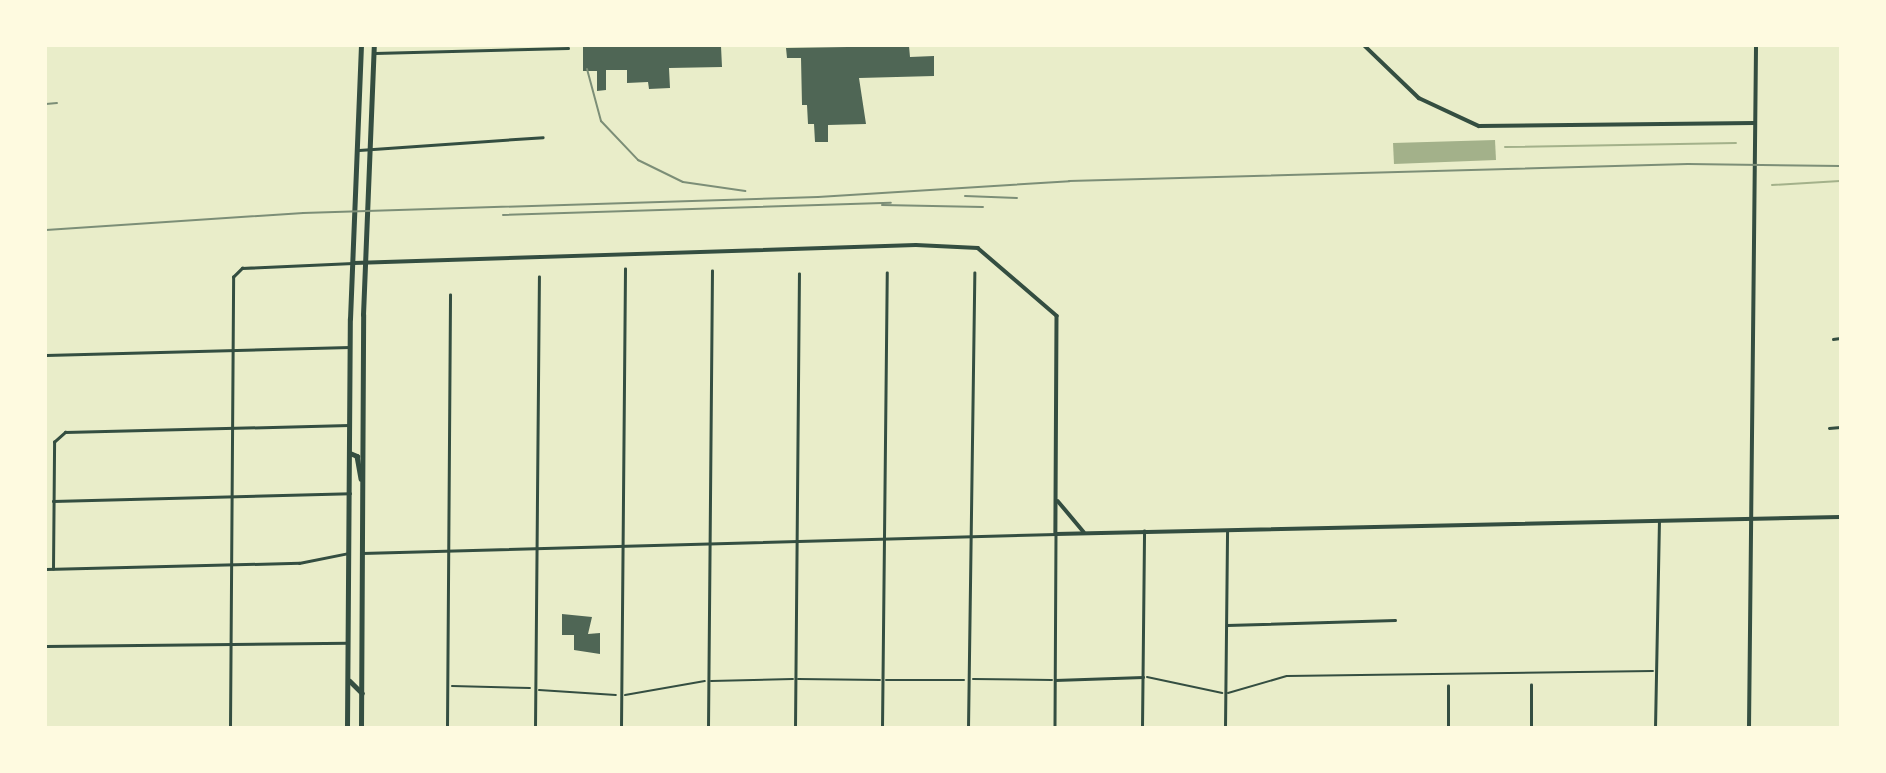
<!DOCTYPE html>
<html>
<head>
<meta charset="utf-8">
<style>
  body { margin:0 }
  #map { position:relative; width:1886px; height:773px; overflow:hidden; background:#e9edc9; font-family:Lato,sans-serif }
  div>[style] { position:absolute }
  .water>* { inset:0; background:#a3b18a }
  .stream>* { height:2px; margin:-1px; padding:0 1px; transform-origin:1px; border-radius:1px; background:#a3b18a }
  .building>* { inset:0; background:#4f6655 }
  .path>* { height:2px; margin:-1px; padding:0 1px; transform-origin:1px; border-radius:1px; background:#344e41 }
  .minor>* { height:2.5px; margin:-1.25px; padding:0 1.25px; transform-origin:1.25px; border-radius:1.25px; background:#344e41 }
  .tertiary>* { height:3.5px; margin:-1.75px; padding:0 1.75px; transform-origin:1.75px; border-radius:1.75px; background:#344e41 }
  .primary>* { height:4.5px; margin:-2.25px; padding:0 2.25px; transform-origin:2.25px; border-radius:2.25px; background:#344e41 }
  .rail>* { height:2px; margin:-1px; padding:0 1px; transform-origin:1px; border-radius:1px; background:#7c8e77 }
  span { translate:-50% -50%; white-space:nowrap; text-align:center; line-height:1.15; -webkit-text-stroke:5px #fefae0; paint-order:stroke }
  .frame { position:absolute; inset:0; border:47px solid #fefae0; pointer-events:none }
</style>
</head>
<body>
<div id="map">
  <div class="water">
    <i style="clip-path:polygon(1495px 140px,1496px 160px,1394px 164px,1393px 143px)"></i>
  </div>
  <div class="stream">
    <i style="left:1505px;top:147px;width:231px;rotate:-1deg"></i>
    <i style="left:1772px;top:185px;width:68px;rotate:-3.4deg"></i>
  </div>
  <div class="building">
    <i style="clip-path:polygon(583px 46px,721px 46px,722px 67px,669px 68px,670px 88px,649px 89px,648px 82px,627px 83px,627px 70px,606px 70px,606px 90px,597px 91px,597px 71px,583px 71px)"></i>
    <i style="clip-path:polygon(909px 46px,910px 57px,934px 56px,934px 76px,859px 78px,866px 124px,828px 125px,828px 142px,815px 142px,814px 124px,808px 124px,807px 105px,802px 105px,801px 58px,787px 58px,786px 48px)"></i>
    <i style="clip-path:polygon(562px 614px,592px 617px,588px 634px,600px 633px,600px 654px,574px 650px,574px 635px,562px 635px)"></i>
  </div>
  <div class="path">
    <i style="left:1147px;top:677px;width:77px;rotate:12deg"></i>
    <i style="left:798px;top:679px;width:82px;rotate:0.7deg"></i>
    <i style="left:973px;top:679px;width:79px;rotate:0.7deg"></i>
    <i style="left:886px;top:680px;width:78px"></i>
    <i style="left:711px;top:681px;width:82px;rotate:-1.4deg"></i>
    <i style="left:452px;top:686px;width:78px;rotate:1.5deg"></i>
    <i style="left:539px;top:690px;width:77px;rotate:3.7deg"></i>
    <i style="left:1228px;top:693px;width:61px;rotate:-16.1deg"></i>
    <i style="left:1287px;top:676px;width:366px;rotate:-0.8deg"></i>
    <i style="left:625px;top:695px;width:81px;rotate:-9.9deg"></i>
  </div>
  <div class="minor">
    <i style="left:375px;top:53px;width:193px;rotate:-1.5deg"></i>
    <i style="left:359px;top:150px;width:184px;rotate:-4deg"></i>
    <i style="left:1833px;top:339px;width:7px;rotate:-8deg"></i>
    <i style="left:46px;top:355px;width:304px;rotate:-1.5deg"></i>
    <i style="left:1829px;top:428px;width:11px;rotate:-5deg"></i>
    <i style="left:53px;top:501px;width:297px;rotate:-1.5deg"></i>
    <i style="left:362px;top:553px;width:694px;rotate:-1.57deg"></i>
    <i style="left:1056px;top:534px;width:194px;rotate:90.3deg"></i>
    <i style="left:46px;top:569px;width:253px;rotate:-1.4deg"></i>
    <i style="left:299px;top:563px;width:51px;rotate:-11.3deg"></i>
    <i style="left:53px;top:569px;width:127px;rotate:-89.5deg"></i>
    <i style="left:54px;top:442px;width:15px;rotate:-42deg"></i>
    <i style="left:65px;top:432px;width:284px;rotate:-1.4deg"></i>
    <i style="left:1227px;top:625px;width:168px;rotate:-1.7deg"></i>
    <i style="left:46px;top:646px;width:302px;rotate:-0.6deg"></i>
    <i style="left:1055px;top:680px;width:88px;rotate:-2deg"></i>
    <i style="left:230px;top:728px;width:451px;rotate:-89.6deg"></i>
    <i style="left:233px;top:277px;width:13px;rotate:-45deg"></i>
    <i style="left:242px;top:268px;width:111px;rotate:-2.6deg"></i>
    <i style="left:447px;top:728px;width:433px;rotate:-89.6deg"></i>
    <i style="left:535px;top:728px;width:451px;rotate:-89.5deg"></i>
    <i style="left:621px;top:728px;width:459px;rotate:-89.5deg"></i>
    <i style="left:708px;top:728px;width:457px;rotate:-89.5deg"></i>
    <i style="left:795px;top:728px;width:454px;rotate:-89.5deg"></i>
    <i style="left:882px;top:728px;width:455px;rotate:-89.4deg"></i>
    <i style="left:968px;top:728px;width:455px;rotate:-89.2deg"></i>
    <i style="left:1142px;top:728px;width:197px;rotate:-89.4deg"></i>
    <i style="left:1225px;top:728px;width:197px;rotate:-89.4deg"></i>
    <i style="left:1448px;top:728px;width:42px;rotate:-90deg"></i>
    <i style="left:1531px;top:728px;width:43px;rotate:-90deg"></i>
    <i style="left:1655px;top:728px;width:206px;rotate:-88.9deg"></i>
  </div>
  <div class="tertiary">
    <i style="left:1365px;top:46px;width:75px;rotate:43.9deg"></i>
    <i style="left:1419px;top:98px;width:66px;rotate:25deg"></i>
    <i style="left:1479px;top:126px;width:275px;rotate:-0.6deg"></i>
    <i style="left:354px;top:263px;width:562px;rotate:-1.83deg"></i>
    <i style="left:916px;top:245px;width:62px;rotate:2.8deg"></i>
    <i style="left:978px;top:248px;width:104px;rotate:40.7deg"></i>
    <i style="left:1057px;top:316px;width:218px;rotate:90.3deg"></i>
    <i style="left:1056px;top:534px;width:784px;rotate:-1.24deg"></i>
    <i style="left:1058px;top:501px;width:40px;rotate:50deg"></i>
    <i style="left:1749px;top:728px;width:682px;rotate:-89.41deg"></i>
  </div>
  <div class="primary">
    <i style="left:350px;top:453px;width:8px;rotate:23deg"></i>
    <i style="left:357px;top:456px;width:23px;rotate:80deg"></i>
    <i style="left:350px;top:681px;width:17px;rotate:45deg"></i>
    <i style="left:347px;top:728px;width:409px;rotate:-89.6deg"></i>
    <i style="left:350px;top:319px;width:273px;rotate:-87.7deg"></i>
    <i style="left:361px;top:728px;width:413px;rotate:-89.7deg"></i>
    <i style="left:363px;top:315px;width:269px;rotate:-87.7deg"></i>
  </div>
  <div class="rail">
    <i style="left:587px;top:69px;width:54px;rotate:74.9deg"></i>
    <i style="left:601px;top:121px;width:54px;rotate:46.5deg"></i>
    <i style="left:638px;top:160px;width:50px;rotate:26.1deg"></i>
    <i style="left:683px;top:182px;width:63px;rotate:8.3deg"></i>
    <i style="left:46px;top:104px;width:11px;rotate:-5deg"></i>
    <i style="left:965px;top:196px;width:52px;rotate:2.2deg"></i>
    <i style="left:882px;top:205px;width:101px;rotate:1.1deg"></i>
    <i style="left:503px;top:215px;width:388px;rotate:-1.8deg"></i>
    <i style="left:46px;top:230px;width:258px;rotate:-3.8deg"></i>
    <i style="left:303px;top:213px;width:515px;rotate:-1.78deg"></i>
    <i style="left:818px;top:197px;width:252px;rotate:-3.6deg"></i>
    <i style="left:1069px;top:181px;width:619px;rotate:-1.57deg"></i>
    <i style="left:1688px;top:164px;width:152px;rotate:0.8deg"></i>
  </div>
  <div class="frame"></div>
</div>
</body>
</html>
